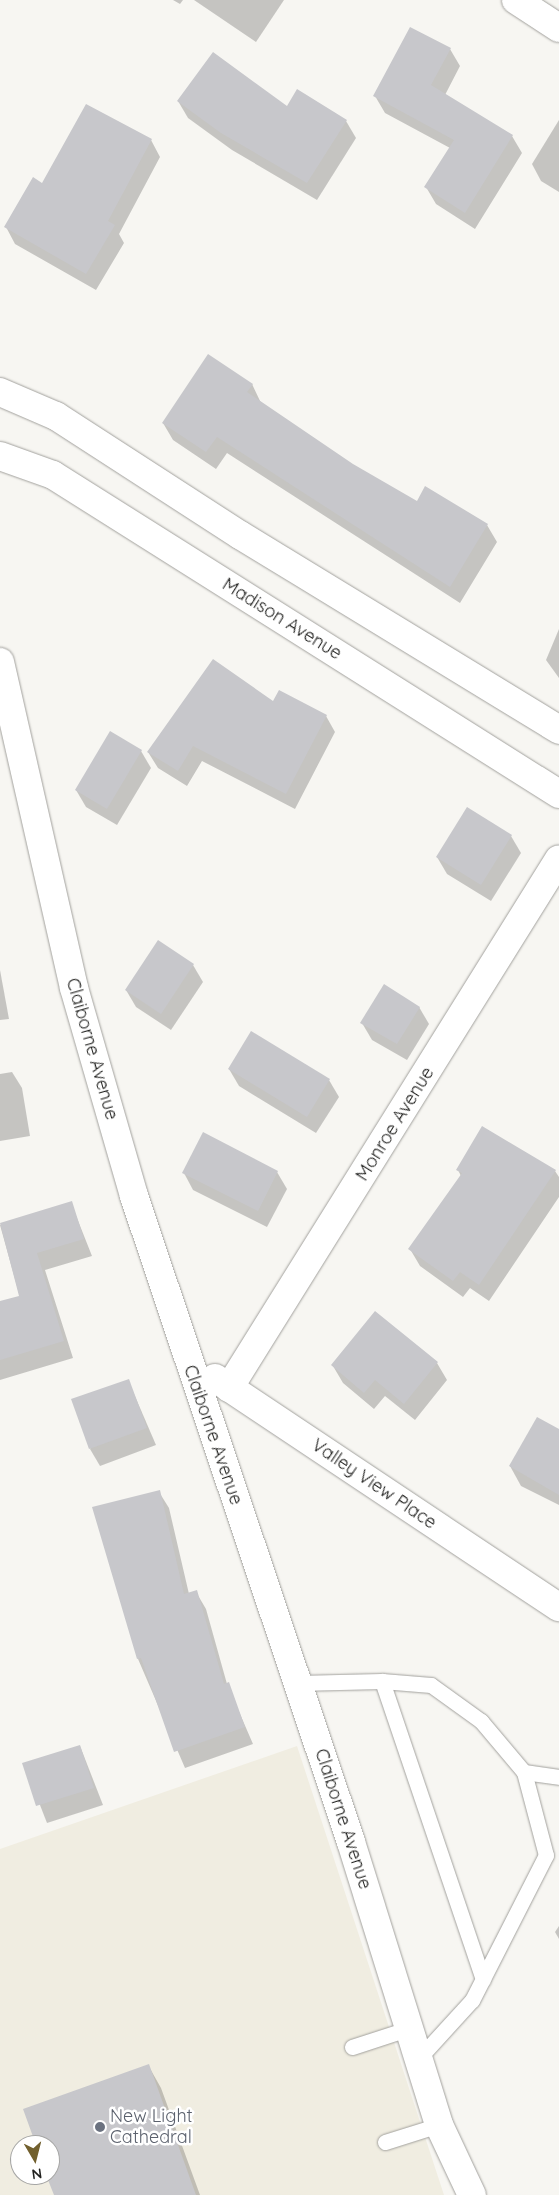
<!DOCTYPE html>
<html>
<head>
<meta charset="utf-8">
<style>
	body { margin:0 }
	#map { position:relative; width:559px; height:2195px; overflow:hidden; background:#f7f6f2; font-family:Quicksand,sans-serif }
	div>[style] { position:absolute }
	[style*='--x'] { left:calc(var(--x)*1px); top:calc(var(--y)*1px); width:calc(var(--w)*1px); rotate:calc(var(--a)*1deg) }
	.built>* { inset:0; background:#f0ede1 }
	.shadow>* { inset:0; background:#0003 }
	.building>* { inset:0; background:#c7c7cb }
	.roads { filter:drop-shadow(0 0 1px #a2a19d) drop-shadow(0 0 1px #a2a19d) }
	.lane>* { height:15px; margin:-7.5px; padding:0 7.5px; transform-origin:7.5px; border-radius:7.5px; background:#fff }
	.street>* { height:28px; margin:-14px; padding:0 14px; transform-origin:14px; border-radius:14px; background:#fff }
	.dots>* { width:14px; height:14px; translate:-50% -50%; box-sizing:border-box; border:2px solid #fff; border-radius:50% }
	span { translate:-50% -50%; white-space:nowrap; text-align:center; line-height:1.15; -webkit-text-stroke:5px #fff; paint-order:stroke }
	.street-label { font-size:18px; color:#21211f }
	.worship-label { font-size:18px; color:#5b616d }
	.left { translate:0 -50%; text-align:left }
	.north { position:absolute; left:10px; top:2135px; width:50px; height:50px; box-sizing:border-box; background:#fff; border:1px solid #a6a6a5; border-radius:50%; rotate:172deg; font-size:14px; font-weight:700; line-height:20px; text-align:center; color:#21211f }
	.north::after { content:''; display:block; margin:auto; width:18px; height:22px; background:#72602e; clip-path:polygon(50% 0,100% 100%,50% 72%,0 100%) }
</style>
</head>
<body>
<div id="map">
	<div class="built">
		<i style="clip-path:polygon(evenodd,297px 1746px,444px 2195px,0 2195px,0 1849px,297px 1746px,20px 2145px,50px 2145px,50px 2175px,20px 2175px,20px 2145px)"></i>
	</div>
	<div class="shadow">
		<i style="clip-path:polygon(173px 0,183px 0,180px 4px)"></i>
		<i style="clip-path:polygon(194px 0,284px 0,256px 42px)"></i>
		<i style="clip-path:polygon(450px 49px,460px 66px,445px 95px,512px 136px,522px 153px,475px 229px,436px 204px,426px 187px,450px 148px,385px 113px,375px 96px)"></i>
		<i style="clip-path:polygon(178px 101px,287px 107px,346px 121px,356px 138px,317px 200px,232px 150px,188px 118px)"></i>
		<i style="clip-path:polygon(559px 120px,559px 192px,541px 181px,532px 164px)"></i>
		<i style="clip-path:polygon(151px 140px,160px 157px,119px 234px,124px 243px,96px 290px,15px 244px,6px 227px,43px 184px)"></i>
		<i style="clip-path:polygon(252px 384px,261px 403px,352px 465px,417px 502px,487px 525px,497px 542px,460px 603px,227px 453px,216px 469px,173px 440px,163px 423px)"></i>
		<i style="clip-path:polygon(559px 629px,559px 678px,546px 660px)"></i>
		<i style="clip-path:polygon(274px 703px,326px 716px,335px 732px,295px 809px,202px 761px,187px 786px,158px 768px,148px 752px)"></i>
		<i style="clip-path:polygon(141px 751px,151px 768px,117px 825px,86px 807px,76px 790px)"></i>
		<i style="clip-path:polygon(511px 836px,521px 853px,491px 901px,447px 874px,437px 857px)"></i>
		<i style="clip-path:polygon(193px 965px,203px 982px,171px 1030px,136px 1007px,126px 990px)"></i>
		<i style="clip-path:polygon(0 970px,9px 1019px,0 1020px)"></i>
		<i style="clip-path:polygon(419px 1007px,429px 1024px,407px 1060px,372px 1040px,362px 1023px)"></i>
		<i style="clip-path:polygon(229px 1069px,329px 1080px,339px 1097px,316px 1133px,239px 1086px)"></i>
		<i style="clip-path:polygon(12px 1072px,22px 1088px,30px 1136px,0 1141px,0 1074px)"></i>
		<i style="clip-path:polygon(458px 1170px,555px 1171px,559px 1177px,559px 1197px,489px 1301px,470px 1288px,463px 1297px,420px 1266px,410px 1249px,461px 1176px)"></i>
		<i style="clip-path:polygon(277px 1172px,287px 1189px,267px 1227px,193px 1190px,184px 1173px)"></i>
		<i style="clip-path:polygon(71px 1203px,92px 1256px,45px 1270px,73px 1358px,0 1380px,0 1303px,20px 1297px,0 1225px)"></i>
		<i style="clip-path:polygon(437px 1363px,447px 1380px,415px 1420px,385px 1396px,374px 1409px,343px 1383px,333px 1366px)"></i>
		<i style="clip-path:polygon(128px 1380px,156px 1445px,100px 1466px,90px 1449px)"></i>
		<i style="clip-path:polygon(559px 1431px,559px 1505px,521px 1486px,510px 1466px)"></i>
		<i style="clip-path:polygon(159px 1492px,169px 1508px,189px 1594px,196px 1592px,206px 1609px,227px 1684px,253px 1744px,185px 1768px,138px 1659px)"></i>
		<i style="clip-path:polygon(80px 1746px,103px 1805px,47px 1823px,24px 1764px)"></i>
		<i style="clip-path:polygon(559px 1926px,559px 1939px,555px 1932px)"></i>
		<i style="clip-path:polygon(148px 2065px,161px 2088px,200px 2195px,55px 2195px,48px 2175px,50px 2145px,37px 2145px)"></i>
	</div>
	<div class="building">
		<i style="clip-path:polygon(410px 27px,451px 48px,431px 85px,513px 135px,465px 213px,424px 187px,454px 140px,373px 96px)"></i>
		<i style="clip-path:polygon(213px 52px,287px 106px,297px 89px,347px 120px,307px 183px,221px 133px,177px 101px)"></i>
		<i style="clip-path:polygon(86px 104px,152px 139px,108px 221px,115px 225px,86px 274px,4px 227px,33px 177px,42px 183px)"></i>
		<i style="clip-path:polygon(208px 354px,253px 384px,247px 392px,353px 464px,417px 501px,425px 486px,488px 524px,450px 587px,217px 437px,206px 452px,162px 423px)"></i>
		<i style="clip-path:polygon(213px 659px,273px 701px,279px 690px,327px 715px,286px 794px,193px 746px,178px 771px,147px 752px)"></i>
		<i style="clip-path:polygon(110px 731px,142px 750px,107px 809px,75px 790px)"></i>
		<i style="clip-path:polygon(467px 807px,512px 835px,481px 885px,436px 857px)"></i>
		<i style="clip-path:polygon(158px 940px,194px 964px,161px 1014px,125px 990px)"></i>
		<i style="clip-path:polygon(384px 984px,420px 1007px,397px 1044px,360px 1023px)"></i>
		<i style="clip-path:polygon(251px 1031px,330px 1079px,307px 1117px,228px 1069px)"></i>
		<i style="clip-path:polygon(482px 1126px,556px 1170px,479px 1285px,460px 1272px,453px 1281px,408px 1249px,462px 1173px,456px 1170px)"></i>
		<i style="clip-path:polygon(203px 1132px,278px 1171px,258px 1211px,182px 1173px)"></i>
		<i style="clip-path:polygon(72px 1201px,84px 1239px,37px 1253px,64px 1341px,0 1360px,0 1301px,19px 1296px,0 1223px)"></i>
		<i style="clip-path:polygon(375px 1311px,438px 1362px,404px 1404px,375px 1380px,364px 1393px,331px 1365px)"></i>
		<i style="clip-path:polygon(129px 1379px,147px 1428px,89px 1449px,71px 1399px)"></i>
		<i style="clip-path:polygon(537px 1417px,559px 1429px,559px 1495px,509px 1466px)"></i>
		<i style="clip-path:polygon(160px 1490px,184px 1594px,197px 1590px,224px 1684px,229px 1682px,245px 1727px,174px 1752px,141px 1658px,137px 1659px,92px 1507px)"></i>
		<i style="clip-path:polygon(80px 1745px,94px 1788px,36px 1806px,22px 1763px)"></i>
		<i style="clip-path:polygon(149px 2064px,196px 2195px,54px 2195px,46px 2175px,50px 2175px,50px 2145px,36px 2145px,23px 2109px)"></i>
	</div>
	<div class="roads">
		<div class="lane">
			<i style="--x:382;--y:1681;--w:315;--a:71.3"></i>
			<i style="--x:297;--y:1683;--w:85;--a:-1.3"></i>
			<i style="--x:382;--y:1681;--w:49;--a:4.7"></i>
			<i style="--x:431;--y:1685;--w:62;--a:35.8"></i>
			<i style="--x:481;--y:1721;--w:67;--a:49.9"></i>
			<i style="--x:524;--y:1772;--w:86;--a:75.2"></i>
			<i style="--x:546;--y:1855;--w:163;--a:117"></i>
			<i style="--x:472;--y:2000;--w:79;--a:132.4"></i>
			<i style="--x:524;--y:1772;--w:35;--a:8"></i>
			<i style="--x:352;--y:2047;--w:61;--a:-18.1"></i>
			<i style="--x:385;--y:2142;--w:57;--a:-17.5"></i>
		</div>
		<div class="street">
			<i style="--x:516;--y:0;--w:51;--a:33.1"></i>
			<i style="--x:0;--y:392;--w:61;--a:23.2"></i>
			<i style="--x:56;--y:416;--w:219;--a:32.9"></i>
			<i style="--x:240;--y:535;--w:374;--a:31.4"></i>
			<i style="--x:0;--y:456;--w:56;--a:19.7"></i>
			<i style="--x:53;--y:475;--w:598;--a:32.23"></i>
			<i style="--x:0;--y:662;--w:334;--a:77.2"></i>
			<i style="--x:74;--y:988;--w:216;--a:73.9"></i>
			<i style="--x:134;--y:1196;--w:681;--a:71.43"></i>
			<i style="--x:351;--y:1842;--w:296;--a:72.7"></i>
			<i style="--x:439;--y:2125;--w:77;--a:64.8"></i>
			<i style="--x:215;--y:1378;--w:413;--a:33.7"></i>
			<i style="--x:229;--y:1388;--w:623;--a:-58.04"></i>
		</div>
	</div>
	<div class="dots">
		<i style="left:100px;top:2127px;background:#6b7280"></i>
	</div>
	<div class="street-label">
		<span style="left:282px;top:619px;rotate:32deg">Madison Avenue</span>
		<span style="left:92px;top:1049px;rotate:74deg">Claiborne Avenue</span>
		<span style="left:395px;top:1124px;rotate:-58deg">Monroe Avenue</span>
		<span style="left:213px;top:1435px;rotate:71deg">Claiborne Avenue</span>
		<span style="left:374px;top:1484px;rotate:34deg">Valley View Place</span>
		<span style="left:343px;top:1819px;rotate:72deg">Claiborne Avenue</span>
	</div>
	<div class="worship-label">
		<span class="left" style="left:110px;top:2127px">New Light<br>Cathedral</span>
	</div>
	<div class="north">N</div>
</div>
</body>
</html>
